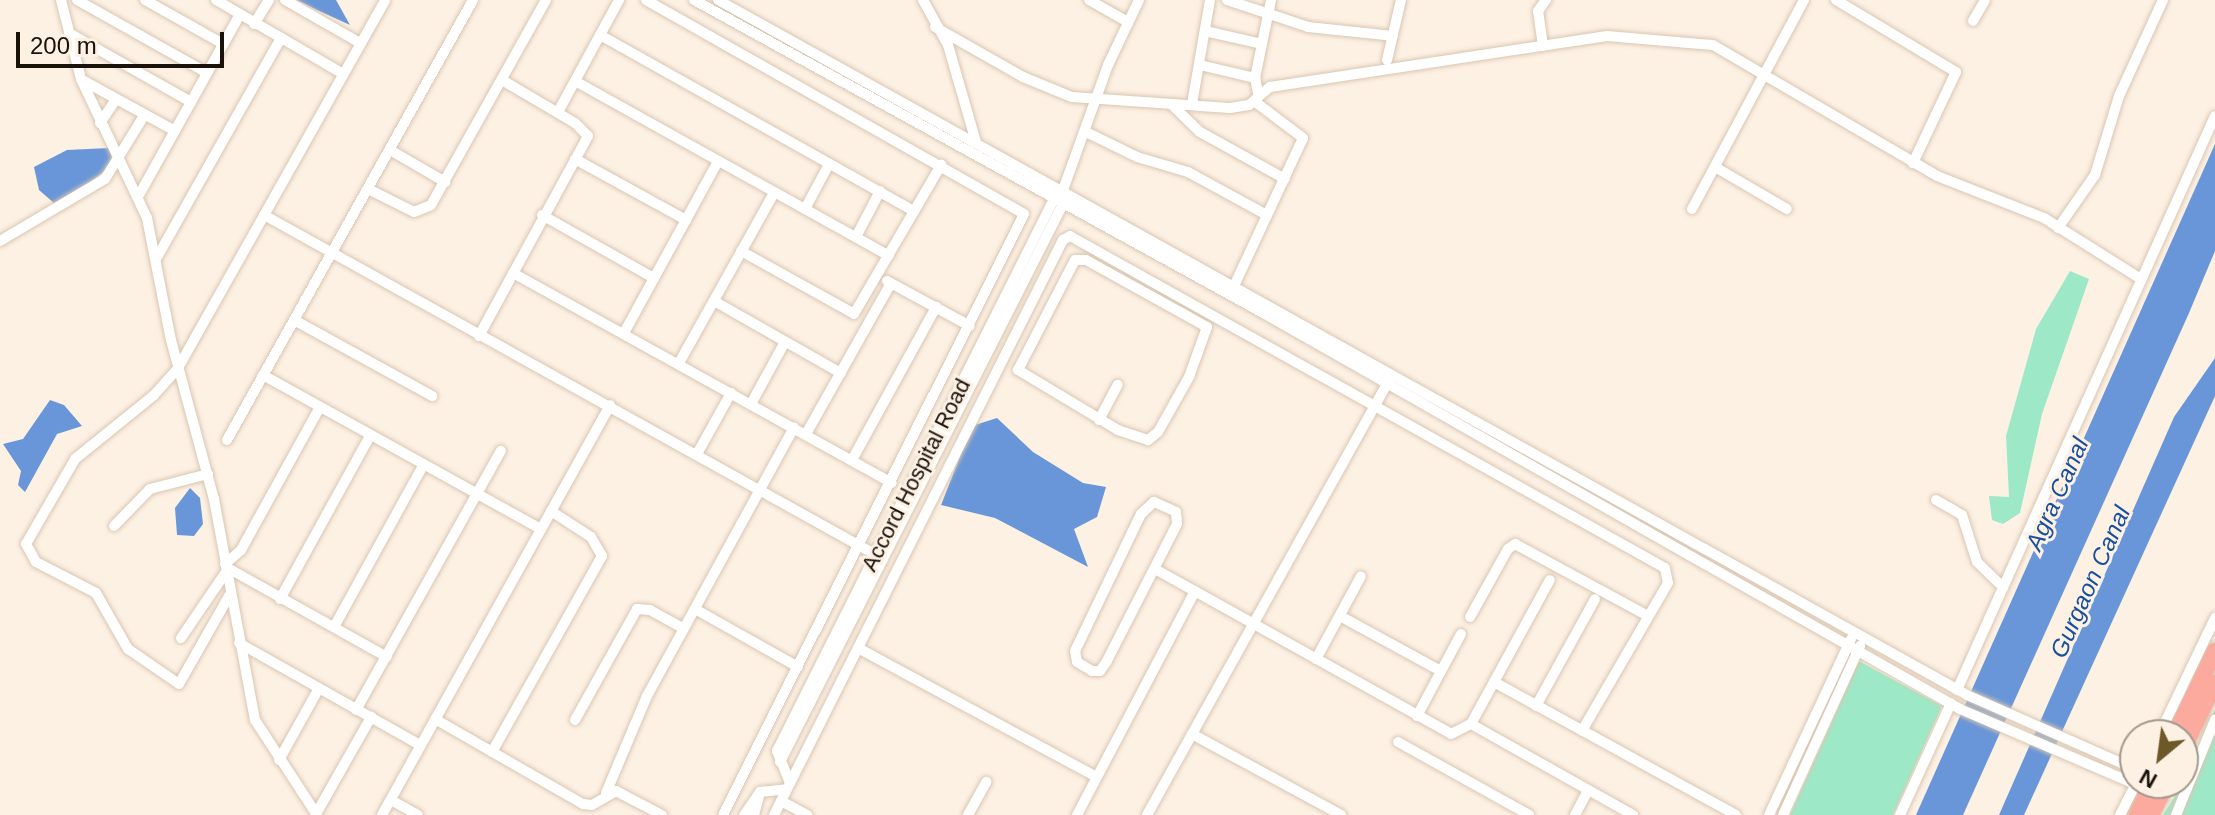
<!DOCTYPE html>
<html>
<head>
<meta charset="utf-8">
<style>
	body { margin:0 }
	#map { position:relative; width:2215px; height:815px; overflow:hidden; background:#fdf1e4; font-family:Arial,sans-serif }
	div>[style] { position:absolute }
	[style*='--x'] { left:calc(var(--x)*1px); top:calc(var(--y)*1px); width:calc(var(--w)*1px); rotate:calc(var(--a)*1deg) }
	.green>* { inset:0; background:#9de9c7 }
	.water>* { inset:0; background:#6996d8 }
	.roads { filter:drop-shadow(0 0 2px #d9c6b1) drop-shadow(0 0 2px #d9c6b1) }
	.minor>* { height:10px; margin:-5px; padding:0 5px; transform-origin:5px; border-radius:5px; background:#fff }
	.highway>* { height:16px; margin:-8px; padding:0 8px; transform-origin:8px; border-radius:8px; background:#fca99e }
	span { translate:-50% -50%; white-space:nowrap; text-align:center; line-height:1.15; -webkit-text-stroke:6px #fdf1e4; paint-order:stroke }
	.street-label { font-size:22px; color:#19120b }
	.water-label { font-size:24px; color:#164f9d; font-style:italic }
	.north { position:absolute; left:2119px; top:719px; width:80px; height:80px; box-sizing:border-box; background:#fdf1e4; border:2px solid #a2988d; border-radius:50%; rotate:209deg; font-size:22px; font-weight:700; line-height:32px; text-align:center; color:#19120b }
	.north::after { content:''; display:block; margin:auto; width:28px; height:36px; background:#6d5827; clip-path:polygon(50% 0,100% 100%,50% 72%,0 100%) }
	.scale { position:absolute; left:16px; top:32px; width:208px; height:36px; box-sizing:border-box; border:4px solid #19120b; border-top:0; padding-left:10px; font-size:24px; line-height:28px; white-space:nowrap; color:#19120b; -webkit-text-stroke:6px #fdf1e4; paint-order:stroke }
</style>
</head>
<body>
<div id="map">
	<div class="green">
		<i style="clip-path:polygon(2070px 271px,2089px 279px,2042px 414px,2020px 513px,2003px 524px,1992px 520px,1989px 496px,2009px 497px,2006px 436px,2036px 329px)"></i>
		<i style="clip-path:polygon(1859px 661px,1942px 706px,1893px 815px,1790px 815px)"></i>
		<i style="clip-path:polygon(2215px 709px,2215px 815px,2163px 815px,2183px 783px)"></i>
	</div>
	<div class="water">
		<i style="clip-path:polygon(297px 0,336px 0,350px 25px,317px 10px)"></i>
		<i style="clip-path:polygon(2215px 144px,2215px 251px,2189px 313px,1963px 815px,1916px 815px)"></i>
		<i style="clip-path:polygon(109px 148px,114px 163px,88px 184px,54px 203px,39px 190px,34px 167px,67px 150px)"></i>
		<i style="clip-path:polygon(2215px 358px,2215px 396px,2024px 815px,1999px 815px,2174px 417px)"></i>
		<i style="clip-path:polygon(50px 400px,64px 405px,82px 426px,57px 434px,25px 492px,18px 485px,21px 471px,3px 444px,23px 439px)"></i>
		<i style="clip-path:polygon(997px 418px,1033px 452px,1083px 483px,1106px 487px,1097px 517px,1074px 529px,1088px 567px,995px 518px,941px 505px,972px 426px)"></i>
		<i style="clip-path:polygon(190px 488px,200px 498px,203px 524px,194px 536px,177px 535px,175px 508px)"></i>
	</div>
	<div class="roads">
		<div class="minor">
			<i style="--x:61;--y:0;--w:81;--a:75.8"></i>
			<i style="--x:81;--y:79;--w:154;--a:64.6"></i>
			<i style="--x:147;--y:218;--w:124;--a:78.9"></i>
			<i style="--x:171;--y:340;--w:165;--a:74.9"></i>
			<i style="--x:214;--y:499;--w:225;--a:79.5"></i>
			<i style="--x:255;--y:720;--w:113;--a:56.9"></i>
			<i style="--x:77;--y:0;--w:149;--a:29.3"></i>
			<i style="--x:145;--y:0;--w:90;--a:29.4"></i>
			<i style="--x:216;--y:0;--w:147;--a:30.2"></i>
			<i style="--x:285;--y:0;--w:86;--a:29.8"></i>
			<i style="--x:646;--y:0;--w:434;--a:29.5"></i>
			<i style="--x:1024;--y:214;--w:672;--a:116.6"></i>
			<i style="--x:694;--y:0;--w:649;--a:28.81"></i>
			<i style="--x:1263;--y:313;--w:802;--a:29.6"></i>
			<i style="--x:1960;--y:709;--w:190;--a:23.2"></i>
			<i style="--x:718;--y:0;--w:1429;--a:29.09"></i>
			<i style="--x:1967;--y:695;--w:184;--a:23.8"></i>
			<i style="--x:923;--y:0;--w:51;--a:60.9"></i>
			<i style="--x:948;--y:45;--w:101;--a:73.9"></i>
			<i style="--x:1089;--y:0;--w:45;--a:29.4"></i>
			<i style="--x:1227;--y:0;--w:85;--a:18.4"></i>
			<i style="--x:1308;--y:27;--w:85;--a:6"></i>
			<i style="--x:1836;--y:0;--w:140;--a:31"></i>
			<i style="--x:1956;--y:72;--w:101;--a:115.3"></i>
			<i style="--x:1973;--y:21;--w:24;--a:-60"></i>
			<i style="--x:254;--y:24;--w:28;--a:-58"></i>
			<i style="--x:935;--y:27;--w:101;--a:29.6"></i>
			<i style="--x:1023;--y:77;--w:53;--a:22.2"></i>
			<i style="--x:1072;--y:97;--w:158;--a:4"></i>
			<i style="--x:1230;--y:108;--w:19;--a:-9"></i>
			<i style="--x:1249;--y:105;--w:28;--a:-41"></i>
			<i style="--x:1270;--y:87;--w:341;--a:-8.6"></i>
			<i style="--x:1607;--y:36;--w:106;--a:4.9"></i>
			<i style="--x:1713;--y:45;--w:259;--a:30.3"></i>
			<i style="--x:1937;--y:176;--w:115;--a:21.4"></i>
			<i style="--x:2044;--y:218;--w:115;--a:32.2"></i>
			<i style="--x:1205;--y:31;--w:58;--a:12.8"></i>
			<i style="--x:69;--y:33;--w:140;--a:29.5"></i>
			<i style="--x:600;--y:35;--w:360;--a:29.3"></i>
			<i style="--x:1543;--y:46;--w:35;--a:-98"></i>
			<i style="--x:1538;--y:11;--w:14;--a:-54"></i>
			<i style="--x:1387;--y:60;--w:62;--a:-76.9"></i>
			<i style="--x:1200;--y:65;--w:57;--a:13.3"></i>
			<i style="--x:82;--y:80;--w:106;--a:28.7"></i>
			<i style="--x:575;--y:81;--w:359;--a:29.1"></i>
			<i style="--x:1258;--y:93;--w:15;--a:-101"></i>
			<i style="--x:1255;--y:78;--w:80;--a:-78.4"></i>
			<i style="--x:1171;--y:104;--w:40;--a:44"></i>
			<i style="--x:1200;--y:132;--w:97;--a:28.9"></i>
			<i style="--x:1192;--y:104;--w:106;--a:-80.2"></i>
			<i style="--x:558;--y:112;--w:128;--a:-61.4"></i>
			<i style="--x:100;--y:123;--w:29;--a:-56"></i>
			<i style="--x:1086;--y:132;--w:57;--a:26.1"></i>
			<i style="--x:1137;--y:157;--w:53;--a:16.4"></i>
			<i style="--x:1188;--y:172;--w:90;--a:28.6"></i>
			<i style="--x:390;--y:150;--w:64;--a:30.2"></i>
			<i style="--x:575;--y:159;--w:127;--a:28.8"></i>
			<i style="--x:1715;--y:167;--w:83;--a:30.3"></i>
			<i style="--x:368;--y:189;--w:51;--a:26.6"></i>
			<i style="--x:414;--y:212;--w:18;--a:-22"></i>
			<i style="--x:431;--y:205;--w:235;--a:-60.7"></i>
			<i style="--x:1063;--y:190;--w:133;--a:-70.2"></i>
			<i style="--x:1108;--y:65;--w:72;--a:-64.5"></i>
			<i style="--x:139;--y:195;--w:207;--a:-60.8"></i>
			<i style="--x:805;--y:209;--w:51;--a:-61.9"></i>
			<i style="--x:1692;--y:209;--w:237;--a:-61.8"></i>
			<i style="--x:264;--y:215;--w:700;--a:29.05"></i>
			<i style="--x:542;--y:215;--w:129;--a:29.4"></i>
			<i style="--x:2058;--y:228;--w:65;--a:-55.1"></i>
			<i style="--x:2095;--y:175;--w:83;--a:-73.1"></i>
			<i style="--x:2119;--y:96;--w:106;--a:-65.4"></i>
			<i style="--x:856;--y:237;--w:52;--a:-62.4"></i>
			<i style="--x:0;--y:241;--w:122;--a:-30.6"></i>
			<i style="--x:105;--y:179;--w:76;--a:-58.4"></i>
			<i style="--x:741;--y:251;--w:129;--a:29.1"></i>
			<i style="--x:854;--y:314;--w:173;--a:-59.7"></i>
			<i style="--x:156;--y:259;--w:254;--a:-60.5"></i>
			<i style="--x:1075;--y:260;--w:11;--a:0"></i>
			<i style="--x:1086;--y:260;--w:138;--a:29"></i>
			<i style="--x:1207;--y:327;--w:53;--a:109.8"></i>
			<i style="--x:1189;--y:377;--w:63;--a:119.4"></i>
			<i style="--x:1158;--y:432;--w:13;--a:141"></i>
			<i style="--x:1148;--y:440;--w:32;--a:-162"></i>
			<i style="--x:1118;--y:430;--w:117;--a:-149"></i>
			<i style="--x:1018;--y:370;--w:124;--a:-62.6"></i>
			<i style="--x:513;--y:273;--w:433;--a:29"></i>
			<i style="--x:887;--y:281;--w:94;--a:28.5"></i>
			<i style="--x:1234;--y:286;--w:163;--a:-65"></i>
			<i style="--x:1303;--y:138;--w:61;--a:-142.9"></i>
			<i style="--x:714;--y:301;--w:146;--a:29.6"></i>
			<i style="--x:294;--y:320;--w:158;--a:28.8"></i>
			<i style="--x:624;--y:333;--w:196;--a:-61.3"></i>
			<i style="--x:479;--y:336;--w:228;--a:-61.4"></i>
			<i style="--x:588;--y:136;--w:18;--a:-135"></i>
			<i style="--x:575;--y:123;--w:85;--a:-149.5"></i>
			<i style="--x:679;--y:363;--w:195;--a:-60.8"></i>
			<i style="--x:263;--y:375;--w:318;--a:29"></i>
			<i style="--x:751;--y:404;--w:71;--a:-61.3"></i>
			<i style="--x:1099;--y:420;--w:40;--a:-62"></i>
			<i style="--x:806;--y:434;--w:173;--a:-60.6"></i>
			<i style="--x:227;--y:440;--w:504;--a:-60.79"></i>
			<i style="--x:697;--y:454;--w:70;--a:-60.9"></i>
			<i style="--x:852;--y:460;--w:175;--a:-61.2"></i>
			<i style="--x:1936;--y:500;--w:30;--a:30"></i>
			<i style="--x:1962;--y:515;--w:49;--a:72.3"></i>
			<i style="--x:1977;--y:562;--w:36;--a:44"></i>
			<i style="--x:1154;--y:502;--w:24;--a:24"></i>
			<i style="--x:1176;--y:512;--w:12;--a:85"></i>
			<i style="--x:1177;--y:524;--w:154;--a:117.1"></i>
			<i style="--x:1107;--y:661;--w:12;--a:125"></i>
			<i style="--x:1100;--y:671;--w:8;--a:180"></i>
			<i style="--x:1092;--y:671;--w:17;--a:-149"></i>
			<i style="--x:1077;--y:662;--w:11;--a:-100"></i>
			<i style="--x:1075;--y:651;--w:152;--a:-64.3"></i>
			<i style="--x:1141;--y:514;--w:18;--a:-43"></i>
			<i style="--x:114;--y:526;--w:52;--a:-45.8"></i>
			<i style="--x:150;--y:489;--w:60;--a:-14.5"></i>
			<i style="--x:225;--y:564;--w:21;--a:-41"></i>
			<i style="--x:241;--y:550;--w:163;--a:-61.1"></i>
			<i style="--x:226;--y:567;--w:184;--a:29.2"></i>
			<i style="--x:1155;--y:569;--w:339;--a:29.1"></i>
			<i style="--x:1451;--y:734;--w:22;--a:-27"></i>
			<i style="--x:1471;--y:724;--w:164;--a:-61.3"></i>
			<i style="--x:229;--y:596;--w:101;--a:119.6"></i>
			<i style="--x:179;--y:684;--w:62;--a:-145.5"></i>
			<i style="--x:128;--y:649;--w:64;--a:-119.7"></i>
			<i style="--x:96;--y:593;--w:68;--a:-152.7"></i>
			<i style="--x:36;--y:562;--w:21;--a:-119"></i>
			<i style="--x:26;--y:544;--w:98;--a:-60"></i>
			<i style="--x:75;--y:459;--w:102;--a:-39"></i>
			<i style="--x:154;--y:395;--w:36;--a:-48"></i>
			<i style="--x:178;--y:368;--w:422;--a:-60.6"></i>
			<i style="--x:280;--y:599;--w:186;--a:-61.1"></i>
			<i style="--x:695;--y:609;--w:118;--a:29.4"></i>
			<i style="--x:1340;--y:616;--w:115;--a:28.6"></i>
			<i style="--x:1470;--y:617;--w:78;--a:-60.8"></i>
			<i style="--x:1508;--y:549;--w:9;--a:-36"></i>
			<i style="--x:1515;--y:544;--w:151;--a:28.4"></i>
			<i style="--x:334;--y:627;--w:186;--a:-61.1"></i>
			<i style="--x:181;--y:638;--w:80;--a:-55.7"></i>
			<i style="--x:239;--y:643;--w:208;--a:29.4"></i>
			<i style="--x:858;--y:648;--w:269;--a:28.4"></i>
			<i style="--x:1316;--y:659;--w:94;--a:-61.5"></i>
			<i style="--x:1494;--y:682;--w:276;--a:28.8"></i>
			<i style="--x:1957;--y:690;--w:629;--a:-65.8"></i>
			<i style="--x:1536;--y:706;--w:122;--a:-61.1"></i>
			<i style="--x:356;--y:710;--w:297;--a:-60.8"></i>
			<i style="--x:1417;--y:716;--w:93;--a:-61.8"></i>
			<i style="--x:435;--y:719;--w:171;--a:29.9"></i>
			<i style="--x:583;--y:804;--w:9;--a:6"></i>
			<i style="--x:592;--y:805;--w:28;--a:-30"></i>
			<i style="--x:616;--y:791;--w:52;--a:27.6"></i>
			<i style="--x:575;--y:720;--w:127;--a:-60.8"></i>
			<i style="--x:637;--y:609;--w:13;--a:4"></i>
			<i style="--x:650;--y:610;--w:38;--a:29"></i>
			<i style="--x:1471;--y:724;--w:186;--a:29.3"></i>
			<i style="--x:1192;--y:734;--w:170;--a:28.5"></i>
			<i style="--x:2159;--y:735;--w:130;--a:-64.4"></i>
			<i style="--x:1398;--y:742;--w:150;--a:29.1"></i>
			<i style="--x:492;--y:752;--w:225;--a:-60.7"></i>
			<i style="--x:602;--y:556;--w:22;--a:-120"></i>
			<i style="--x:591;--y:537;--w:48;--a:-147"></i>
			<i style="--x:279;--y:760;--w:82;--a:-60.9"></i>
			<i style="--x:780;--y:762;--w:628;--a:-63.11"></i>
			<i style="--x:790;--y:783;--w:35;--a:-112"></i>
			<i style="--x:777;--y:751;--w:620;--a:-63.35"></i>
			<i style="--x:606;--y:793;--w:105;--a:-67.1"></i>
			<i style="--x:647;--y:696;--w:306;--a:-61.3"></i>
			<i style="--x:391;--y:800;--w:31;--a:29"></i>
			<i style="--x:781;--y:801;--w:30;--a:28"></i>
			<i style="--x:316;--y:814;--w:112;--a:-60.4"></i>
			<i style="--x:382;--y:815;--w:469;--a:-60.9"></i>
			<i style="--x:744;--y:815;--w:28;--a:-55"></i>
			<i style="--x:760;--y:792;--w:27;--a:-6"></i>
			<i style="--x:754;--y:815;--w:24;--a:-75"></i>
			<i style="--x:774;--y:815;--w:644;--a:-63.32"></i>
			<i style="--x:1063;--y:240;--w:8;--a:-30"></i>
			<i style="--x:1070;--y:236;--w:681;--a:29.16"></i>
			<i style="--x:1665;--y:568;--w:15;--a:79"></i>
			<i style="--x:1668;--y:583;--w:171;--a:120.2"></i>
			<i style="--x:968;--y:815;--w:38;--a:-61"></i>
			<i style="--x:1077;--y:815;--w:253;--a:-62.2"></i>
			<i style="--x:1147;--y:815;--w:498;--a:-60.9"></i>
			<i style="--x:1575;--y:815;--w:27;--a:-62"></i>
			<i style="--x:1769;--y:815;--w:194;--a:-65"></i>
			<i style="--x:1783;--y:815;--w:186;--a:-65.5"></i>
			<i style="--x:1900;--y:815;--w:123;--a:-65.5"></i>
			<i style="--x:2120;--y:815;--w:36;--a:-63"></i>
			<i style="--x:2176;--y:815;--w:103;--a:-67.7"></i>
		</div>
		<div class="highway">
			<i style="--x:2175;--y:735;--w:93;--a:-64.5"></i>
			<i style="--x:2183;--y:749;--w:73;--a:-64.1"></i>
			<i style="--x:2137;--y:815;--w:35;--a:-65"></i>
			<i style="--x:2151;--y:815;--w:36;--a:-63"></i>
		</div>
	</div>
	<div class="street-label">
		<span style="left:916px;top:475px;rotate:-63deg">Accord Hospital Road</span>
	</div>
	<div class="water-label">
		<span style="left:2057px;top:494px;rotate:-66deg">Agra Canal</span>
		<span style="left:2090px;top:582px;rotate:-66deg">Gurgaon Canal</span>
	</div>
	<div class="north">N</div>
	<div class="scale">200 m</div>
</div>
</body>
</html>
